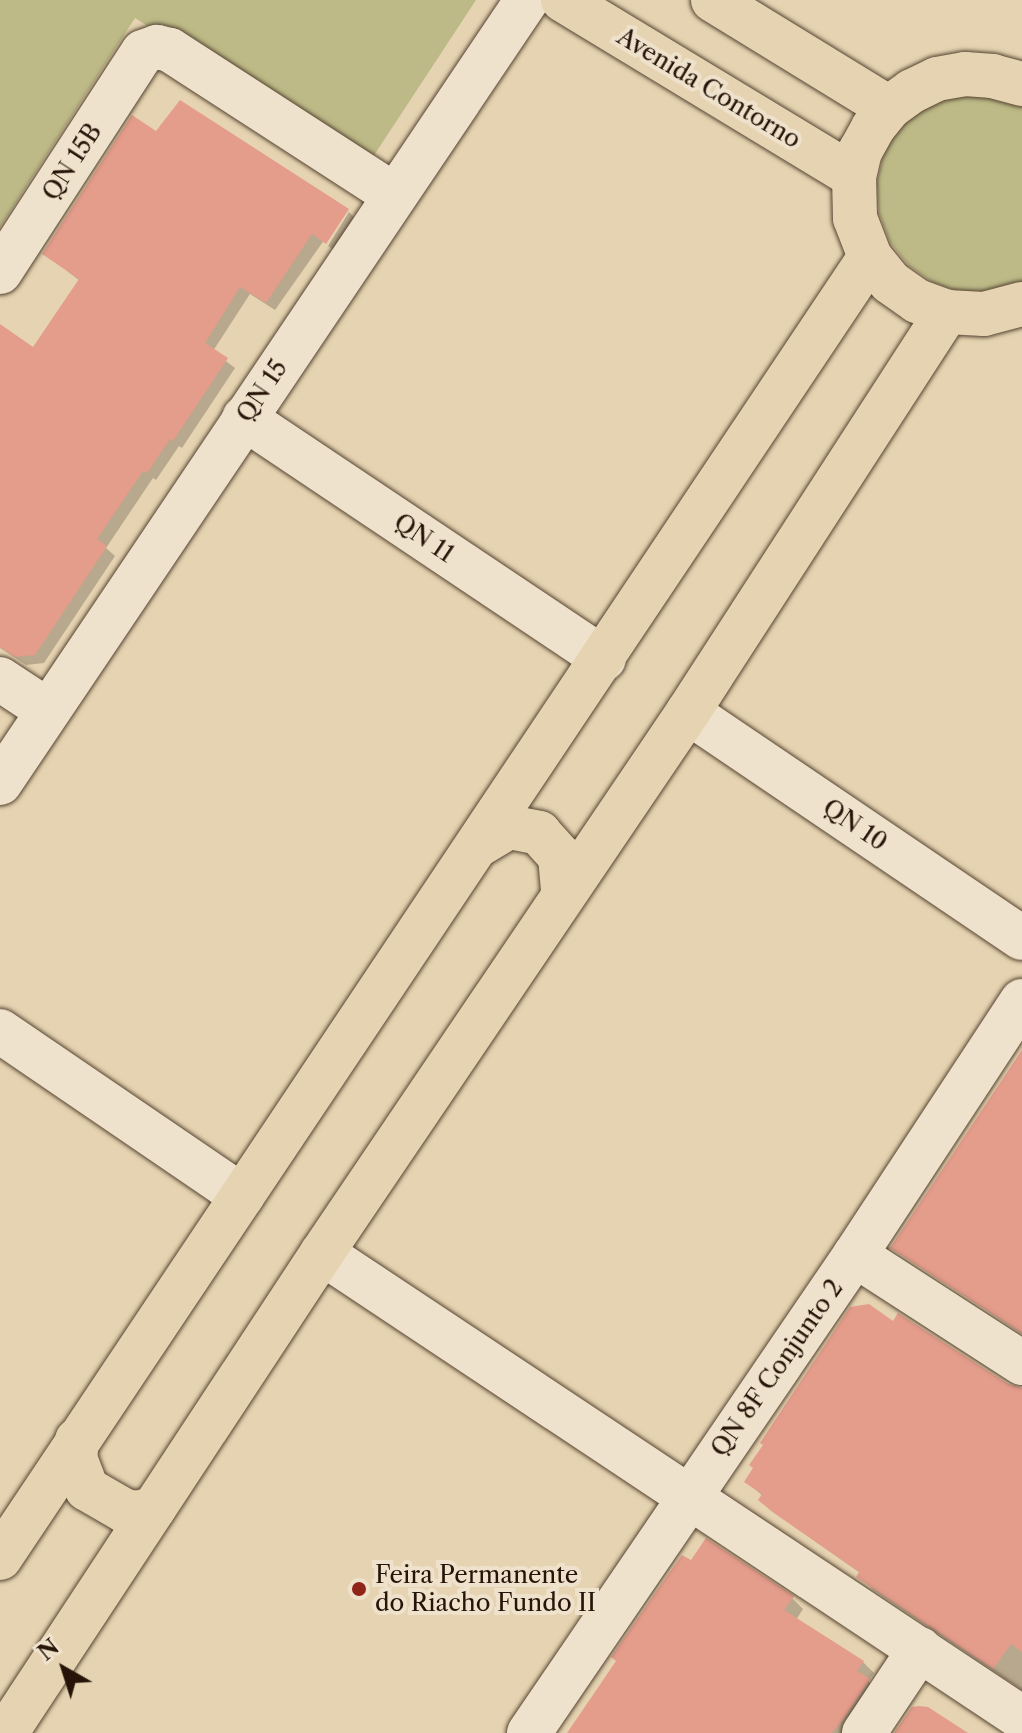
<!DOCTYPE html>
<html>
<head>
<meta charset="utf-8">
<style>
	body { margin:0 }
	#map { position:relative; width:1022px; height:1733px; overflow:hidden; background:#e6d3b1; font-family:"Libre Caslon Text",serif }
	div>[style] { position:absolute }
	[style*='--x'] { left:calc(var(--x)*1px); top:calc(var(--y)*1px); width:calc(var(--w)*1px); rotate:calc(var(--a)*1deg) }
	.green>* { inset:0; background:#bdba87 }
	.shadow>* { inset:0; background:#0003 }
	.building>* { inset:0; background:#e49c8b }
	.roads { filter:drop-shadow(0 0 2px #554432) drop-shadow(0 0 2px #554432) }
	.minor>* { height:44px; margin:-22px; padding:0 22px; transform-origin:22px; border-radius:22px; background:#efe2cc }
	.major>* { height:44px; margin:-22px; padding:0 22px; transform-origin:22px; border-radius:22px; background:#e6d3b1 }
	.dots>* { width:22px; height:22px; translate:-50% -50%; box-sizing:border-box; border:4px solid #efe2cc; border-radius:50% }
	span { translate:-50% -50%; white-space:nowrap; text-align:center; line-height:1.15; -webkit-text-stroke:8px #efe2cc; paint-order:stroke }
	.street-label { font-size:24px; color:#251407 }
	.poi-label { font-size:24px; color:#251407 }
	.left { translate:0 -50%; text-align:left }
	.north { position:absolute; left:24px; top:1629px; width:80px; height:80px; -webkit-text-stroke:6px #efe2cc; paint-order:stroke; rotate:321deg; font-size:22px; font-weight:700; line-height:32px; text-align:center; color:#251407 }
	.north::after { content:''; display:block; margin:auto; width:28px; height:36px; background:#251407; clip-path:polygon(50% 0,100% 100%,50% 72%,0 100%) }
</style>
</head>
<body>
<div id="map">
	<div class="green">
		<i style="clip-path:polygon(0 0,476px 0,367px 166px,135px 18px,0 227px)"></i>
		<i style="clip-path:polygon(951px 92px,1022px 97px,1022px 285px,994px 293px,963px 293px,934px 283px,909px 266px,890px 242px,879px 213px,877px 183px,884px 152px,900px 126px,923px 105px)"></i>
	</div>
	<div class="shadow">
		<i style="clip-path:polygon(157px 134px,346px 209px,275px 310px,250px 294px,213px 351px,235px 368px,182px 448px,179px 446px,156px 480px,153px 478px,106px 548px,115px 556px,44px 663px,26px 665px,0 648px,0 327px,34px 349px,80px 281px,44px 253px)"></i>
		<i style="clip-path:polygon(349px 212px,356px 219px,336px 251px,328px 246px)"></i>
		<i style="clip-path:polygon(1022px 1053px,1022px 1334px,892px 1247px)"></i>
		<i style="clip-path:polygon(894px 1323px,1022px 1391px,1022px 1690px,872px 1589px,863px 1575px,769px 1509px,763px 1496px,746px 1482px)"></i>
		<i style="clip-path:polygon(792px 1598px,803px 1609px,796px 1620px,863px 1662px,874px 1673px,868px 1681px,879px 1692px,854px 1733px,569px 1733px)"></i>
	</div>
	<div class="building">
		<i style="clip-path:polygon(180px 100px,349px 209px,326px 244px,312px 234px,266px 303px,240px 287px,205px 343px,228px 358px,173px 441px,170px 439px,147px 473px,143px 471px,97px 539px,107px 546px,35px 655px,15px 657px,0 647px,0 324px,33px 347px,79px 279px,42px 254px,132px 115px,156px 131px)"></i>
		<i style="clip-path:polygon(1022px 1050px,1022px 1333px,890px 1248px)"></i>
		<i style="clip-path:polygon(869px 1304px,893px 1321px,898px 1313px,1008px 1384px,1022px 1388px,1022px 1652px,1011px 1644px,993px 1669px,856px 1577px,859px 1572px,774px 1513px,758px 1500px,762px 1494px,744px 1482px,753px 1468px,749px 1465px,763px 1445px,760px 1443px,850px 1307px)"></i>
		<i style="clip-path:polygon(706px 1538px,794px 1596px,784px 1610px,864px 1661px,857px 1671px,870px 1679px,844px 1718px,832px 1733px,567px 1733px,616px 1661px,611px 1657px,667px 1576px,682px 1555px,691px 1560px)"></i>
		<i style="clip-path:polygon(919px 1706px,928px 1707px,968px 1733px,894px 1733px,912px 1707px)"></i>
	</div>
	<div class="roads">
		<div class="minor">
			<i style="--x:0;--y:272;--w:262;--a:-57"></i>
			<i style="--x:143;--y:52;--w:15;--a:-20"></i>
			<i style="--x:157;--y:47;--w:13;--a:13"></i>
			<i style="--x:170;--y:50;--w:267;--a:32.9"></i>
			<i style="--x:244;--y:418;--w:433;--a:33.8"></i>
			<i style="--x:0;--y:679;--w:56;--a:33.4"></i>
			<i style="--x:688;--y:712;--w:403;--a:34.1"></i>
			<i style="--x:0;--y:783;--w:944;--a:-56.06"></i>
			<i style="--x:0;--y:1031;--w:293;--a:34.3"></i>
			<i style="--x:322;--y:1253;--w:840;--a:33.6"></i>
			<i style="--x:855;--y:1255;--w:199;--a:32.9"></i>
			<i style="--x:529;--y:1733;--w:579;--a:-55.71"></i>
			<i style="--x:855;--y:1255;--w:304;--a:-56.7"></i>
			<i style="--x:864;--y:1733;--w:101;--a:-56.3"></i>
		</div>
		<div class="major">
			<i style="--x:563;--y:0;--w:340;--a:31.2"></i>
			<i style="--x:713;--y:0;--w:206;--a:31.5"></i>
			<i style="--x:1022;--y:84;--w:30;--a:-165"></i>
			<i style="--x:993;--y:76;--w:28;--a:-176"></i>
			<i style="--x:965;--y:74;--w:28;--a:170"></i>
			<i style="--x:937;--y:79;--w:28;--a:154"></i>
			<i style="--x:912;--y:91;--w:29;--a:144"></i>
			<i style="--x:889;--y:108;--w:26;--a:129"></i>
			<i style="--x:873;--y:128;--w:26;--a:119"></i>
			<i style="--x:860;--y:151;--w:26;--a:103"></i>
			<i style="--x:854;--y:176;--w:42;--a:88.6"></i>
			<i style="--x:855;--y:218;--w:42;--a:69"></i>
			<i style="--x:870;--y:257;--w:32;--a:51"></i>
			<i style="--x:890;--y:282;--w:33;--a:35"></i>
			<i style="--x:917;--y:301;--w:32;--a:20"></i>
			<i style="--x:947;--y:312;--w:37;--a:3"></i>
			<i style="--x:984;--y:314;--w:39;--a:-15"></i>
			<i style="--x:477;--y:846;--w:37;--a:-31"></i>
			<i style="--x:509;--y:827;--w:31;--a:11"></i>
			<i style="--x:539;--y:833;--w:31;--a:48"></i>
			<i style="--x:560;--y:856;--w:36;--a:85"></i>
			<i style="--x:77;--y:1440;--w:18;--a:96"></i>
			<i style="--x:75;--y:1458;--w:33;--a:69"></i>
			<i style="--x:87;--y:1489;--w:44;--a:30.1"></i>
			<i style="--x:125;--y:1511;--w:13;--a:9"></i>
			<i style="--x:138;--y:1513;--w:17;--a:-17"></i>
			<i style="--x:0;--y:1558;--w:1565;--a:-56.23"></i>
			<i style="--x:6;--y:1733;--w:575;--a:-56.64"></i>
			<i style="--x:322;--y:1253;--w:653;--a:-55.92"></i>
			<i style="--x:688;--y:712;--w:477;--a:-57.1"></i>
		</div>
	</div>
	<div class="dots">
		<i style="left:359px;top:1589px;background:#8f2418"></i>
	</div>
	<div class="street-label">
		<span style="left:709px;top:88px;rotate:31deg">Avenida Contorno</span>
		<span style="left:72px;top:162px;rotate:-57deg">QN 15B</span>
		<span style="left:262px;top:391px;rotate:-56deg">QN 15</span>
		<span style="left:424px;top:538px;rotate:34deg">QN 11</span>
		<span style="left:855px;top:825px;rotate:34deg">QN 10</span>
		<span style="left:777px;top:1368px;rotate:-55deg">QN 8F Conjunto 2</span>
	</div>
	<div class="poi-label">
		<span class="left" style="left:375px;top:1589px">Feira Permanente<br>do Riacho Fundo II</span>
	</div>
	<div class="north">N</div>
</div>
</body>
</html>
